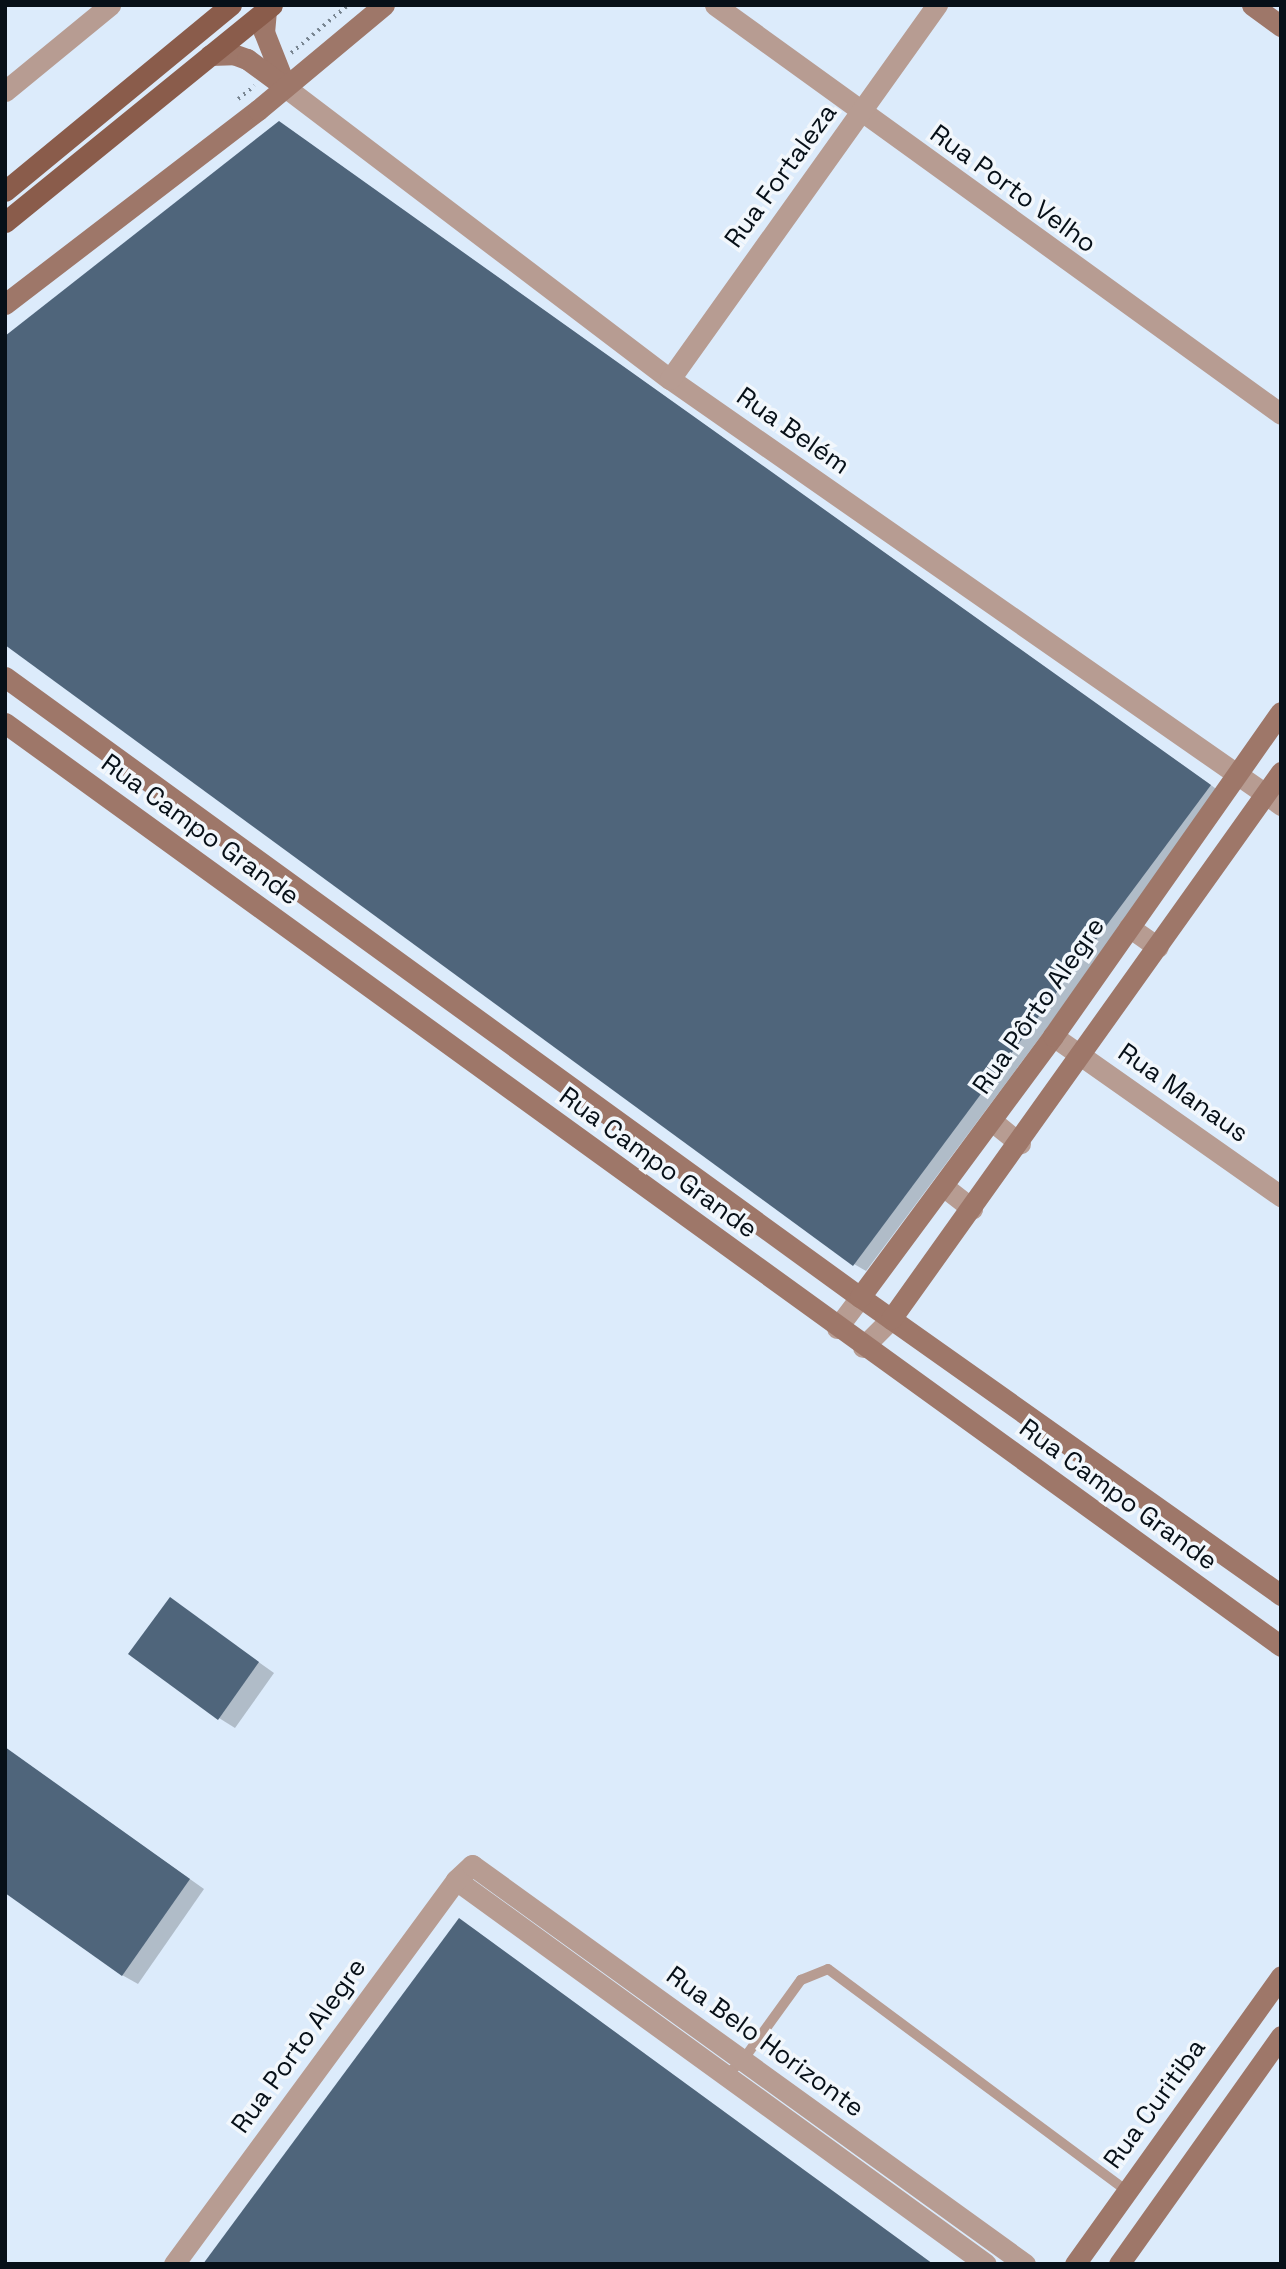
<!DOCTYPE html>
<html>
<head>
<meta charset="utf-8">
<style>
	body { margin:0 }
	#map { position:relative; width:1286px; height:2269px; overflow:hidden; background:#dcebfb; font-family:"Space Grotesk",sans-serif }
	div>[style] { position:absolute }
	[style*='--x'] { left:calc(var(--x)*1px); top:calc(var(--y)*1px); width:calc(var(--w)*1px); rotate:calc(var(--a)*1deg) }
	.shadow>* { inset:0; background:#0003 }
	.building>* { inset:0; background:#4f657b }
	.path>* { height:3.5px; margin-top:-1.75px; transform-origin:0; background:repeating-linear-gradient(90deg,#788591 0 2px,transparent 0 7px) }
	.lane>* { height:10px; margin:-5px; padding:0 5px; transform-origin:5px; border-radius:5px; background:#b79c92 }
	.street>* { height:21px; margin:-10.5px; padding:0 10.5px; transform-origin:10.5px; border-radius:10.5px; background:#b79c92 }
	.secondary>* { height:21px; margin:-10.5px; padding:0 10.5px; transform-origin:10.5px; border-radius:10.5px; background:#9e7769 }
	.primary>* { height:21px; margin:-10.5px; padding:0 10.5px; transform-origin:10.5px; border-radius:10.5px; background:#8a5c4b }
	span { translate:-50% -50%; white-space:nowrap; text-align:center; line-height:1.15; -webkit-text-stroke:7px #f2f7fc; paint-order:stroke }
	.street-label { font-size:26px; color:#071018 }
	.frame { position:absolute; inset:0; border:7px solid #071018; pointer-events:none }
</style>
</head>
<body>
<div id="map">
	<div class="shadow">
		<i style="clip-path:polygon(291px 130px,1222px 793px,866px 1271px,854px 1264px)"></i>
		<i style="clip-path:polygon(170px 1599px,274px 1673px,235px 1728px,219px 1718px)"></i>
		<i style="clip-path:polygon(5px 1748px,204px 1889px,138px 1984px,122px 1975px)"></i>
		<i style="clip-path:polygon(459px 1920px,471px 1927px,933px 2264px,206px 2264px)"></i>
	</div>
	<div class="building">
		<i style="clip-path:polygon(279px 121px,1211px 785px,853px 1266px,5px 645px,5px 336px)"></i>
		<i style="clip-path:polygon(170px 1597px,259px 1662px,218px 1720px,128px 1654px)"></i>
		<i style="clip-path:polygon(5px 1747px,190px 1879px,122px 1976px,5px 1893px)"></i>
		<i style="clip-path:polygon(459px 1918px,933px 2264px,203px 2264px)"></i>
	</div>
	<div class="path">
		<i style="--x:291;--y:53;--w:75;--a:-40.1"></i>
		<i style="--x:238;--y:99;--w:21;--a:-39"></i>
	</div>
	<div class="lane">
		<i style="--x:726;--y:2075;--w:23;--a:-41"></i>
		<i style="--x:743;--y:2060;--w:99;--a:-54.1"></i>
		<i style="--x:801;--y:1980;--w:29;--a:-22"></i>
		<i style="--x:828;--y:1969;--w:372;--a:36.6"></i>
	</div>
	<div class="street">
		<i style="--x:715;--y:5;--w:698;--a:35.85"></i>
		<i style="--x:285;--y:87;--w:483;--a:37.2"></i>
		<i style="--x:670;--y:379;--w:745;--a:34.88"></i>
		<i style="--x:5;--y:91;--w:136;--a:-39.3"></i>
		<i style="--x:670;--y:379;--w:460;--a:-54.5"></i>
		<i style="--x:1129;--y:927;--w:35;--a:35"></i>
		<i style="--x:1053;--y:1036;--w:279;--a:35.1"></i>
		<i style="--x:992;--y:1121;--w:36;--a:39"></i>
		<i style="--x:943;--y:1186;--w:37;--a:38"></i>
		<i style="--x:837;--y:1328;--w:39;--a:-53"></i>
		<i style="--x:863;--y:1347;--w:40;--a:-45"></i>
		<i style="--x:456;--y:1880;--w:654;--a:35.92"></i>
		<i style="--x:174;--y:2264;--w:476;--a:-53.7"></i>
		<i style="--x:456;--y:1880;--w:22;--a:-43"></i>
		<i style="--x:472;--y:1865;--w:682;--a:35.81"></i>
	</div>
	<div class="secondary">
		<i style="--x:1252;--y:5;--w:36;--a:36"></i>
		<i style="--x:266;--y:10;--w:22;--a:95"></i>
		<i style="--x:264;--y:32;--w:57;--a:68.4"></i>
		<i style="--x:210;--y:55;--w:23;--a:-2"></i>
		<i style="--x:233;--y:54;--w:15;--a:20"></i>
		<i style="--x:247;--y:59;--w:47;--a:36.4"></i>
		<i style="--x:5;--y:304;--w:319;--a:-37.5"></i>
		<i style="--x:258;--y:110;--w:164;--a:-39.8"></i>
		<i style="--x:5;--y:677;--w:1056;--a:35.95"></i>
		<i style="--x:860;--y:1297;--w:516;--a:35.29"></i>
		<i style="--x:5;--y:723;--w:1575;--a:35.88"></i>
		<i style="--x:860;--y:1297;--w:325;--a:-53.5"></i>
		<i style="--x:1053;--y:1036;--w:396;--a:-54.9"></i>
		<i style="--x:891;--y:1319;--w:672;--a:-54.51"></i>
		<i style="--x:1075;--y:2264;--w:354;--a:-54.4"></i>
		<i style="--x:1119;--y:2264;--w:280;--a:-54.6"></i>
	</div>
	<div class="primary">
		<i style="--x:5;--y:191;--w:293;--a:-39.5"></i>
		<i style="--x:5;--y:222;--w:344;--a:-39.1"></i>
	</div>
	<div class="street-label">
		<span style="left:781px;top:176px;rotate:-54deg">Rua Fortaleza</span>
		<span style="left:1013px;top:189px;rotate:36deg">Rua Porto Velho</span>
		<span style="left:793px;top:431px;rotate:35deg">Rua Belém</span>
		<span style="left:200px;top:830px;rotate:36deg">Rua Campo Grande</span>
		<span style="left:1039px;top:1006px;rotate:-55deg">Rua Pôrto Alegre</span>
		<span style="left:1183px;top:1093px;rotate:35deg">Rua Manaus</span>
		<span style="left:658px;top:1163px;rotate:36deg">Rua Campo Grande</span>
		<span style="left:1118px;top:1495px;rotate:36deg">Rua Campo Grande</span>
		<span style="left:765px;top:2042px;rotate:36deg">Rua Belo Horizonte</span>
		<span style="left:299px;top:2046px;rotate:-54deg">Rua Porto Alegre</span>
		<span style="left:1155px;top:2104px;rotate:-54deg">Rua Curitiba</span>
	</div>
	<div class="frame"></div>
</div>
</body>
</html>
